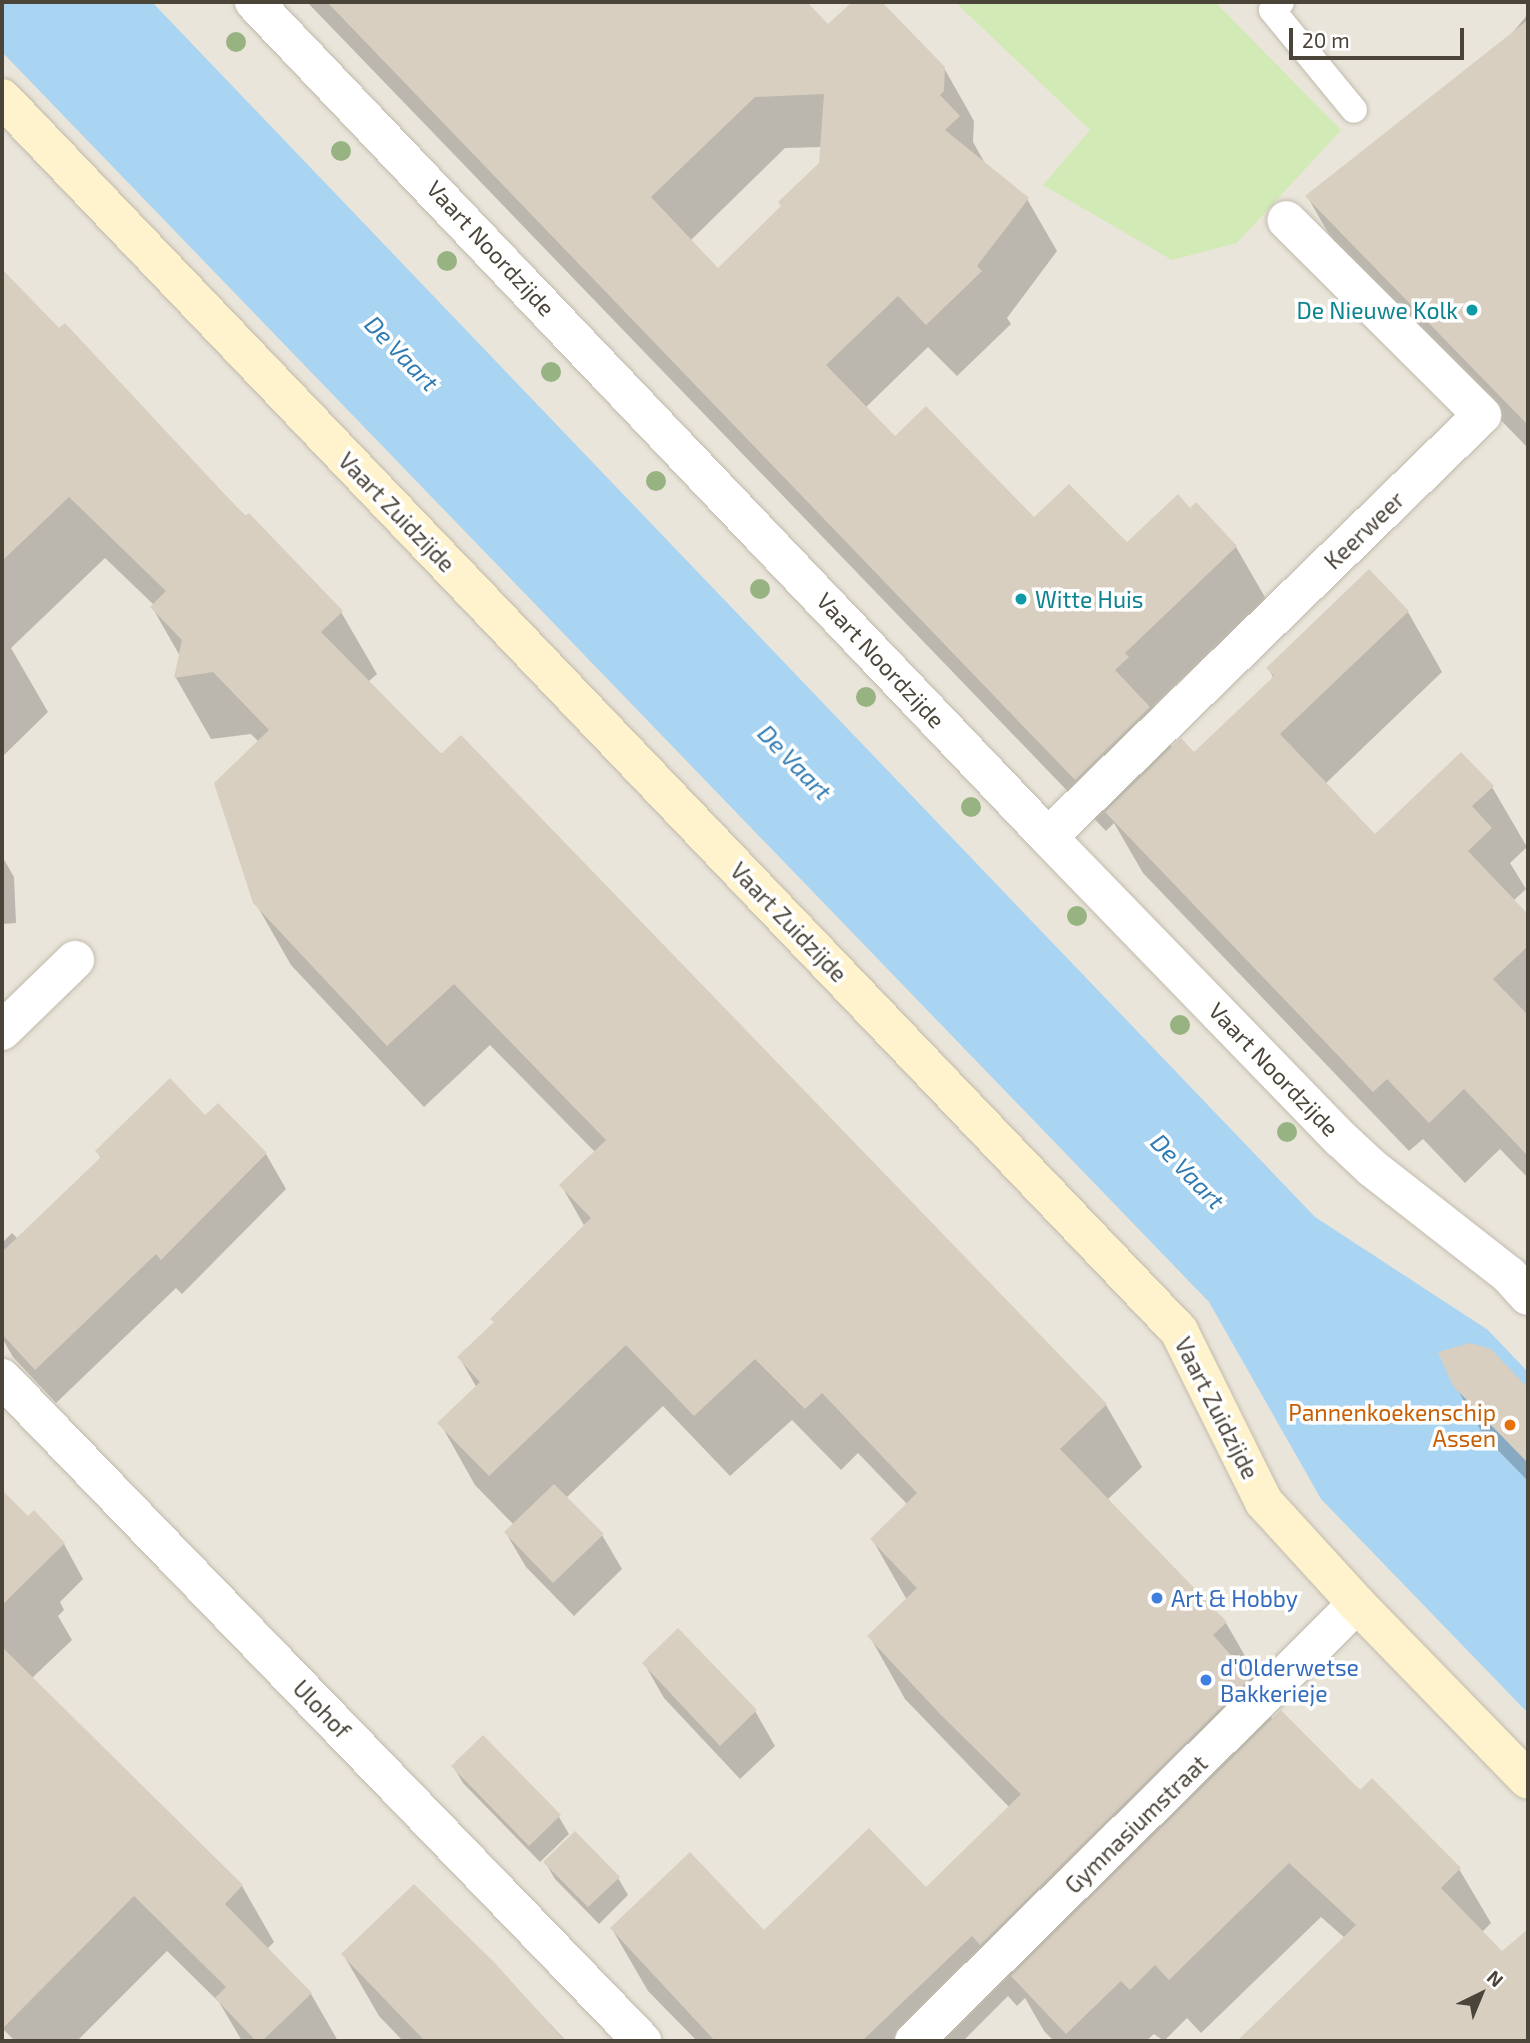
<!DOCTYPE html>
<html>
<head>
<meta charset="utf-8">
<style>
	body { margin:0 }
	#map { position:relative; width:1530px; height:2043px; overflow:hidden; background:#f6f3ec; font-family:"Exo 2",sans-serif }
	div>[style] { position:absolute }
	[style*='--x'] { left:calc(var(--x)*1px); top:calc(var(--y)*1px); width:calc(var(--w)*1px); rotate:calc(var(--a)*1deg) }
	.residential>* { inset:0; background:#eae5da }
	.green>* { inset:0; background:#d2eab5 }
	.water>* { inset:0; background:#a9d4f2 }
	.shadow>* { inset:0; background:#0003 }
	.building>* { inset:0; background:#d8cfc1 }
	.roads { filter:drop-shadow(0 0 2px #c2bbae) drop-shadow(0 0 2px #c2bbae) }
	.service>* { height:26px; margin:-13px; padding:0 13px; transform-origin:13px; border-radius:13px; background:#fff }
	.minor>* { height:38px; margin:-19px; padding:0 19px; transform-origin:19px; border-radius:19px; background:#fff }
	.secondary>* { height:38px; margin:-19px; padding:0 19px; transform-origin:19px; border-radius:19px; background:#fff3cd }
	.trees>* { width:20px; height:20px; margin:-10px; border-radius:50%; background:#97b381 }
	.dots>* { width:19px; height:19px; translate:-50% -50%; box-sizing:border-box; border:4px solid #fff; border-radius:50% }
	span { translate:-50% -50%; white-space:nowrap; text-align:center; line-height:1.15; -webkit-text-stroke:7px #fff; paint-order:stroke }
	.street-label { font-size:23px; color:#4b4439 }
	.culture-label { font-size:23px; color:#0d838f }
	.right { translate:-100% -50%; text-align:right }
	.left { translate:0 -50%; text-align:left }
	.food-label { font-size:23px; color:#c56008 }
	.shop-label { font-size:23px; color:#366cbe }
	.water-label { font-size:24px; color:#2e7ab2; font-style:italic }
	.frame { position:absolute; inset:0; border:4px solid #4b4439; pointer-events:none }
	.north { position:absolute; left:1446px; top:1959px; width:70px; height:70px; -webkit-text-stroke:5px #fff; paint-order:stroke; rotate:43deg; font-size:19px; font-weight:700; line-height:28px; text-align:center; color:#4b4439 }
	.north::after { content:''; display:block; margin:auto; width:24px; height:32px; background:#4b4439; clip-path:polygon(50% 0,100% 100%,50% 72%,0 100%) }
	.scale { position:absolute; left:1289px; top:28px; width:175px; height:32px; box-sizing:border-box; border:4px solid #4b4439; border-top:0; padding-left:9px; font-size:21px; line-height:24px; white-space:nowrap; color:#4b4439; -webkit-text-stroke:5px #fff; paint-order:stroke }
</style>
</head>
<body>
<div id="map">
	<div class="residential">
		<i style="clip-path:polygon(2px 2px,1528px 2px,1528px 2041px,2px 2041px)"></i>
	</div>
	<div class="green">
		<i style="clip-path:polygon(955px 2px,1215px 2px,1341px 130px,1237px 243px,1172px 260px,1043px 185px,1090px 130px)"></i>
	</div>
	<div class="water">
		<i style="clip-path:polygon(2px 2px,152px 2px,1315px 1217px,1488px 1330px,1528px 1372px,1528px 1713px,1321px 1499px,1209px 1302px,2px 52px)"></i>
	</div>
	<div class="shadow">
		<i style="clip-path:polygon(evenodd,307px 2px,739px 2px,760px 27px,786px 2px,805px 2px,828px 27px,854px 2px,880px 2px,944px 68px,974px 121px,973px 142px,986px 165px,1027px 199px,1057px 251px,1007px 318px,1011px 324px,957px 376px,928px 347px,865px 408px,895px 438px,1034px 520px,1127px 545px,1190px 510px,1236px 547px,1266px 599px,1155px 705px,1158px 710px,1153px 715px,1173px 749px,1194px 755px,1274px 679px,1268px 668px,1408px 612px,1442px 672px,1325px 784px,1375px 836px,1492px 787px,1527px 847px,1510px 863px,1526px 889px,1513px 901px,1528px 917px,1528px 1178px,1500px 1149px,1465px 1183px,1423px 1139px,1409px 1151px,1143px 873px,1114px 823px,1106px 831px,307px 2px,821px 147px,820px 163px,783px 207px,718px 271px,690px 241px,785px 148px,821px 147px)"></i>
		<i style="clip-path:polygon(1528px 14px,1528px 448px,1342px 257px,1307px 196px,1508px 38px)"></i>
		<i style="clip-path:polygon(2px 271px,341px 612px,377px 674px,368px 682px,1106px 1405px,1142px 1467px,1107px 1500px,1226px 1623px,1262px 1685px,1256px 1691px,1273px 1720px,1459px 1869px,1491px 1923px,1482px 1932px,1502px 1953px,1524px 1935px,1528px 1939px,1528px 2041px,1240px 2041px,1345px 1938px,1321px 1917px,1201px 2033px,1187px 2018px,1164px 2041px,1154px 2034px,1146px 2041px,1054px 2041px,1044px 2031px,1025px 1998px,1017px 2006px,1008px 1996px,963px 2041px,697px 2041px,648px 1991px,612px 1929px,764px 1932px,926px 1889px,1009px 1807px,905px 1699px,870px 1637px,907px 1600px,872px 1539px,908px 1505px,858px 1453px,841px 1470px,792px 1420px,730px 1476px,663px 1406px,566px 1498px,602px 1535px,622px 1569px,574px 1616px,526px 1567px,506px 1533px,514px 1525px,475px 1485px,440px 1423px,477px 1388px,459px 1357px,495px 1324px,492px 1319px,585px 1227px,561px 1185px,595px 1152px,490px 1045px,424px 1107px,291px 965px,255px 902px,259px 742px,251px 734px,211px 739px,176px 678px,180px 656px,152px 607px,154px 605px,105px 558px,11px 648px,48px 712px,2px 757px)"></i>
		<i style="clip-path:polygon(2px 856px,14px 877px,16px 923px,2px 924px)"></i>
		<i style="clip-path:polygon(205px 1118px,266px 1154px,286px 1189px,182px 1294px,176px 1288px,56px 1403px,13px 1357px,2px 1338px,2px 1314px,5px 1311px,2px 1307px,2px 1243px,12px 1233px,18px 1239px,101px 1159px,97px 1151px)"></i>
		<i style="clip-path:polygon(1490px 1351px,1528px 1390px,1528px 1481px,1484px 1436px,1455px 1385px)"></i>
		<i style="clip-path:polygon(2px 1493px,28px 1519px,34px 1513px,64px 1544px,83px 1579px,60px 1602px,64px 1610px,58px 1616px,72px 1640px,31px 1679px,242px 1886px,274px 1942px,267px 1949px,311px 1994px,338px 2041px,242px 2041px,219px 2002px,167px 1951px,77px 2041px,15px 2041px,2px 2028px,2px 1666px,6px 1662px,2px 1658px)"></i>
		<i style="clip-path:polygon(644px 1663px,755px 1711px,775px 1746px,740px 1779px,664px 1698px)"></i>
		<i style="clip-path:polygon(453px 1766px,559px 1817px,569px 1834px,540px 1862px,463px 1783px)"></i>
		<i style="clip-path:polygon(545px 1862px,618px 1878px,628px 1895px,599px 1924px,555px 1879px)"></i>
		<i style="clip-path:polygon(343px 1954px,493px 1963px,566px 2041px,403px 2041px,379px 2016px)"></i>
	</div>
	<div class="building">
		<i style="clip-path:polygon(evenodd,327px 2px,807px 2px,828px 24px,852px 2px,882px 2px,945px 67px,944px 91px,940px 95px,960px 116px,945px 130px,1029px 198px,977px 266px,982px 271px,926px 325px,898px 296px,826px 365px,895px 436px,926px 406px,1034px 517px,1069px 484px,1127px 542px,1178px 494px,1190px 508px,1196px 502px,1237px 546px,1125px 653px,1129px 657px,1115px 670px,1150px 707px,1075px 780px,327px 2px,824px 94px,819px 163px,778px 202px,781px 206px,718px 268px,651px 197px,755px 97px,824px 94px)"></i>
		<i style="clip-path:polygon(1528px 20px,1528px 425px,1305px 196px)"></i>
		<i style="clip-path:polygon(2px 269px,59px 328px,65px 323px,245px 516px,249px 513px,343px 611px,321px 632px,441px 754px,461px 735px,1107px 1404px,1060px 1449px,1227px 1622px,1213px 1635px,1251px 1678px,980px 1945px,972px 1936px,862px 2041px,715px 2041px,610px 1928px,690px 1852px,764px 1930px,869px 1828px,926px 1887px,1021px 1794px,941px 1715px,867px 1636px,917px 1588px,870px 1539px,917px 1493px,822px 1393px,805px 1409px,755px 1359px,694px 1416px,626px 1345px,489px 1476px,437px 1423px,480px 1382px,457px 1357px,494px 1322px,490px 1319px,591px 1218px,559px 1185px,606px 1140px,454px 984px,387px 1046px,253px 903px,214px 783px,269px 730px,213px 672px,174px 678px,182px 640px,150px 607px,166px 591px,69px 497px,2px 561px)"></i>
		<i style="clip-path:polygon(1369px 569px,1409px 611px,1280px 734px,1375px 834px,1461px 752px,1494px 786px,1472px 806px,1492px 828px,1468px 851px,1528px 914px,1528px 946px,1493px 979px,1528px 1015px,1528px 1156px,1464px 1089px,1429px 1123px,1387px 1079px,1373px 1092px,1105px 812px,1181px 738px,1194px 752px,1274px 676px,1266px 668px)"></i>
		<i style="clip-path:polygon(170px 1078px,205px 1115px,218px 1103px,267px 1153px,161px 1260px,156px 1254px,35px 1370px,2px 1334px,2px 1252px,101px 1157px,95px 1151px)"></i>
		<i style="clip-path:polygon(1470px 1343px,1491px 1349px,1528px 1388px,1528px 1463px,1453px 1386px,1438px 1352px)"></i>
		<i style="clip-path:polygon(554px 1484px,604px 1534px,553px 1583px,504px 1532px)"></i>
		<i style="clip-path:polygon(2px 1490px,28px 1516px,34px 1510px,65px 1543px,2px 1605px)"></i>
		<i style="clip-path:polygon(678px 1628px,757px 1710px,720px 1746px,642px 1663px)"></i>
		<i style="clip-path:polygon(2px 1647px,243px 1885px,225px 1904px,312px 1993px,262px 2041px,256px 2041px,215px 1998px,226px 1987px,134px 1896px,2px 2029px)"></i>
		<i style="clip-path:polygon(1281px 1710px,1360px 1790px,1372px 1778px,1461px 1868px,1441px 1888px,1502px 1951px,1528px 1929px,1528px 2041px,1237px 2041px,1356px 1925px,1289px 1863px,1169px 1980px,1155px 1965px,1130px 1990px,1121px 1981px,1066px 2034px,1011px 1976px)"></i>
		<i style="clip-path:polygon(483px 1735px,561px 1815px,529px 1846px,451px 1766px)"></i>
		<i style="clip-path:polygon(575px 1831px,620px 1877px,588px 1907px,543px 1862px)"></i>
		<i style="clip-path:polygon(414px 1884px,494px 1962px,565px 2041px,425px 2041px,341px 1954px)"></i>
	</div>
	<div class="roads">
		<div class="service">
			<i style="--x:1281;--y:2;--w:12;--a:138"></i>
			<i style="--x:1272;--y:10;--w:129;--a:50.6"></i>
		</div>
		<div class="minor">
			<i style="--x:254;--y:2;--w:1152;--a:46.44"></i>
			<i style="--x:1048;--y:837;--w:421;--a:45.9"></i>
			<i style="--x:1341;--y:1139;--w:42;--a:43.1"></i>
			<i style="--x:1372;--y:1168;--w:174;--a:38"></i>
			<i style="--x:1509;--y:1275;--w:28;--a:48"></i>
			<i style="--x:1048;--y:837;--w:605;--a:-44.2"></i>
			<i style="--x:1482;--y:415;--w:276;--a:-135.1"></i>
			<i style="--x:2;--y:1031;--w:102;--a:-44.2"></i>
			<i style="--x:2;--y:1378;--w:922;--a:46.01"></i>
			<i style="--x:914;--y:2041;--w:622;--a:-44.61"></i>
		</div>
		<div class="secondary">
			<i style="--x:2;--y:98;--w:1705;--a:46.33"></i>
			<i style="--x:1179;--y:1331;--w:191;--a:63.6"></i>
			<i style="--x:1264;--y:1502;--w:138;--a:47.6"></i>
			<i style="--x:1357;--y:1604;--w:245;--a:45.8"></i>
		</div>
	</div>
	<div class="trees">
		<i style="left:236px;top:42px"></i>
		<i style="left:341px;top:151px"></i>
		<i style="left:447px;top:261px"></i>
		<i style="left:551px;top:372px"></i>
		<i style="left:656px;top:481px"></i>
		<i style="left:760px;top:589px"></i>
		<i style="left:866px;top:697px"></i>
		<i style="left:971px;top:807px"></i>
		<i style="left:1077px;top:916px"></i>
		<i style="left:1180px;top:1025px"></i>
		<i style="left:1287px;top:1132px"></i>
	</div>
	<div class="dots">
		<i style="left:1472px;top:310px;background:#0f9aa8"></i>
		<i style="left:1021px;top:599px;background:#0f9aa8"></i>
		<i style="left:1510px;top:1425px;background:#e8710a"></i>
		<i style="left:1157px;top:1598px;background:#3f7fe0"></i>
		<i style="left:1206px;top:1680px;background:#3f7fe0"></i>
	</div>
	<div class="street-label">
		<span style="left:491px;top:248px;rotate:47deg">Vaart Noordzijde</span>
		<span style="left:397px;top:512px;rotate:46deg">Vaart Zuidzijde</span>
		<span style="left:1364px;top:530px;rotate:-44deg">Keerweer</span>
		<span style="left:881px;top:660px;rotate:47deg">Vaart Noordzijde</span>
		<span style="left:789px;top:922px;rotate:46deg">Vaart Zuidzijde</span>
		<span style="left:1274px;top:1069px;rotate:46deg">Vaart Noordzijde</span>
		<span style="left:1217px;top:1408px;rotate:63deg">Vaart Zuidzijde</span>
		<span style="left:322px;top:1709px;rotate:46deg">Ulohof</span>
		<span style="left:1136px;top:1824px;rotate:-44deg">Gymnasiumstraat</span>
	</div>
	<div class="culture-label">
		<span class="right" style="left:1458px;top:310px">De Nieuwe Kolk</span>
		<span class="left" style="left:1035px;top:599px">Witte Huis</span>
	</div>
	<div class="food-label">
		<span class="right" style="left:1496px;top:1425px">Pannenkoekenschip<br>Assen</span>
	</div>
	<div class="shop-label">
		<span class="left" style="left:1171px;top:1598px">Art &amp; Hobby</span>
		<span class="left" style="left:1220px;top:1680px">d'Olderwetse<br>Bakkerieje</span>
	</div>
	<div class="water-label">
		<span style="left:402px;top:353px;rotate:46deg">De Vaart</span>
		<span style="left:795px;top:762px;rotate:46deg">De Vaart</span>
		<span style="left:1188px;top:1171px;rotate:46deg">De Vaart</span>
	</div>
	<div class="frame"></div>
	<div class="north">N</div>
	<div class="scale">20 m</div>
</div>
</body>
</html>
